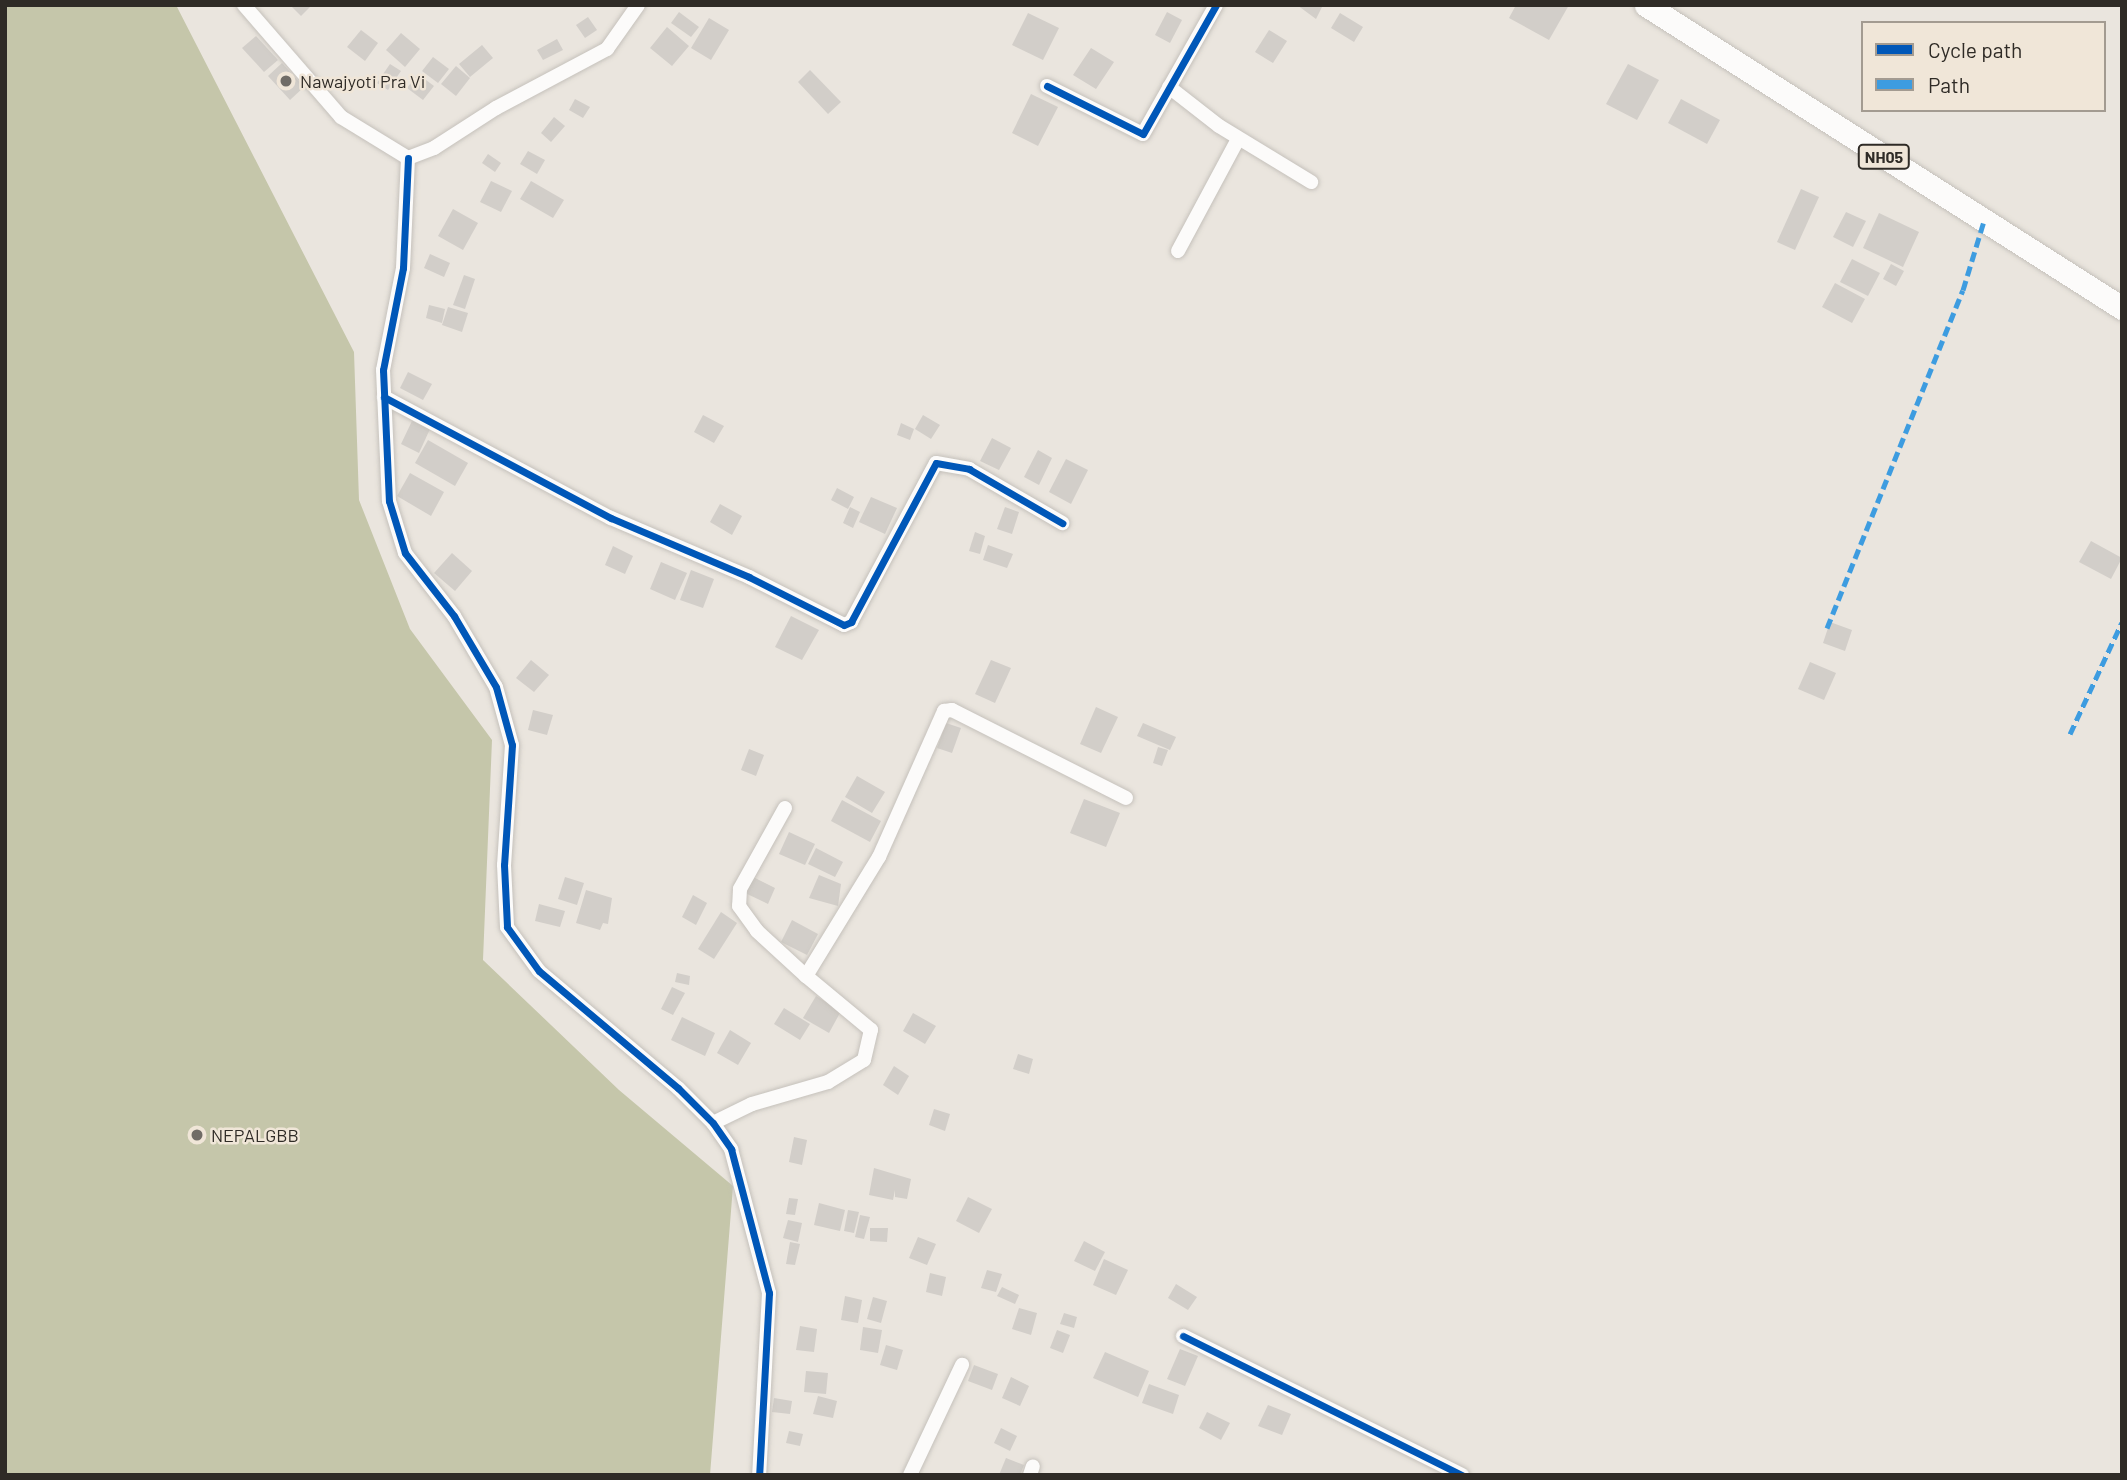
<!DOCTYPE html>
<html>
<head>
<meta charset="utf-8">
<style>
	body { margin:0 }
	#map { position:relative; width:2127px; height:1480px; overflow:hidden; background:#eae5de; font-family:Barlow,sans-serif }
	div>[style] { position:absolute }
	[style*='--x'] { left:calc(var(--x)*1px); top:calc(var(--y)*1px); width:calc(var(--w)*1px); rotate:calc(var(--a)*1deg) }
	.forest>* { inset:0; background:#c5c6aa }
	.building>* { inset:0; background:#d2cec9 }
	.roads { filter:drop-shadow(0 0 2px #c5c1bb) drop-shadow(0 0 2px #c5c1bb) }
	.street>* { height:14px; margin:-7px; padding:0 7px; transform-origin:7px; border-radius:7px; background:#fcfbfa }
	.primary>* { height:23px; margin:-11.5px; padding:0 11.5px; transform-origin:11.5px; border-radius:11.5px; background:#fcfbfa }
	.quiet>* { height:5px; margin-top:-2.5px; transform-origin:0; background:repeating-linear-gradient(90deg,#3d9ce0 0 10px,transparent 0 15px) }
	.cycleway>* { height:7px; margin:-3.5px; padding:0 3.5px; transform-origin:3.5px; border-radius:3.5px; background:#0057b8 }
	.dots>* { width:19px; height:19px; translate:-50% -50%; box-sizing:border-box; border:4px solid #f0e6d8; border-radius:50% }
	span { translate:-50% -50%; white-space:nowrap; text-align:center; line-height:1.15; -webkit-text-stroke:5px #f0e6d8; paint-order:stroke }
	.shield-label span { padding:2px 5px; background:#f0e6d8; border:2px solid; border-radius:5px; -webkit-text-stroke-width:0 }
	.shield-label { font-size:16px; color:#2f2b26; font-weight:700 }
	.poi-label { font-size:18px; color:#2f2b26 }
	.left { translate:0 -50%; text-align:left }
	.frame { position:absolute; inset:0; border:7px solid #2f2b26; pointer-events:none }
	.legend { position:absolute; left:1861px; top:21px; width:245px; height:91px; box-sizing:border-box; background:#f0e6d8; border:2px solid #a39b91; margin:0; padding:9px 12px; list-style:none; font-size:21px; color:#2f2b26 }
	.legend li { display:flex; align-items:center; gap:14px; height:35px }
	.legend b { width:35px; border:2px solid #a39b91 }
</style>
</head>
<body>
<div id="map">
	<div class="forest">
		<i style="clip-path:polygon(5px 5px,176px 5px,354px 352px,359px 500px,410px 629px,492px 740px,483px 960px,619px 1090px,733px 1186px,710px 1475px,5px 1475px)"></i>
	</div>
	<div class="building">
		<i style="clip-path:polygon(290px 5px,312px 5px,301px 16px)"></i>
		<i style="clip-path:polygon(1297px 5px,1323px 5px,1316px 19px)"></i>
		<i style="clip-path:polygon(1516px 5px,1569px 5px,1549px 40px,1509px 18px)"></i>
		<i style="clip-path:polygon(679px 12px,699px 27px,691px 37px,671px 23px)"></i>
		<i style="clip-path:polygon(1167px 12px,1182px 20px,1170px 43px,1155px 35px)"></i>
		<i style="clip-path:polygon(1028px 13px,1059px 28px,1043px 60px,1012px 45px)"></i>
		<i style="clip-path:polygon(1340px 13px,1363px 27px,1354px 42px,1331px 28px)"></i>
		<i style="clip-path:polygon(588px 17px,597px 30px,585px 38px,576px 25px)"></i>
		<i style="clip-path:polygon(709px 18px,729px 30px,711px 60px,691px 48px)"></i>
		<i style="clip-path:polygon(667px 27px,689px 46px,672px 66px,650px 48px)"></i>
		<i style="clip-path:polygon(361px 30px,378px 43px,365px 61px,347px 47px)"></i>
		<i style="clip-path:polygon(1269px 30px,1287px 41px,1273px 63px,1255px 52px)"></i>
		<i style="clip-path:polygon(401px 33px,420px 49px,405px 67px,386px 50px)"></i>
		<i style="clip-path:polygon(256px 36px,278px 60px,264px 72px,242px 48px)"></i>
		<i style="clip-path:polygon(557px 39px,563px 50px,543px 60px,537px 50px)"></i>
		<i style="clip-path:polygon(482px 45px,493px 58px,470px 77px,459px 64px)"></i>
		<i style="clip-path:polygon(1091px 48px,1114px 62px,1096px 89px,1073px 75px)"></i>
		<i style="clip-path:polygon(433px 57px,449px 69px,438px 83px,422px 71px)"></i>
		<i style="clip-path:polygon(282px 63px,304px 87px,290px 100px,268px 76px)"></i>
		<i style="clip-path:polygon(390px 64px,401px 71px,388px 90px,377px 83px)"></i>
		<i style="clip-path:polygon(1628px 64px,1659px 80px,1637px 120px,1606px 104px)"></i>
		<i style="clip-path:polygon(456px 66px,470px 78px,456px 96px,441px 84px)"></i>
		<i style="clip-path:polygon(810px 70px,841px 102px,828px 114px,798px 82px)"></i>
		<i style="clip-path:polygon(418px 74px,434px 86px,423px 100px,407px 88px)"></i>
		<i style="clip-path:polygon(1031px 94px,1058px 107px,1038px 146px,1012px 133px)"></i>
		<i style="clip-path:polygon(575px 99px,590px 107px,583px 118px,569px 110px)"></i>
		<i style="clip-path:polygon(1681px 99px,1720px 120px,1707px 144px,1668px 123px)"></i>
		<i style="clip-path:polygon(554px 117px,565px 126px,551px 142px,541px 133px)"></i>
		<i style="clip-path:polygon(528px 151px,545px 160px,537px 174px,520px 164px)"></i>
		<i style="clip-path:polygon(488px 154px,501px 163px,495px 172px,482px 163px)"></i>
		<i style="clip-path:polygon(491px 181px,512px 191px,501px 212px,480px 202px)"></i>
		<i style="clip-path:polygon(531px 181px,564px 200px,553px 218px,520px 199px)"></i>
		<i style="clip-path:polygon(1801px 189px,1819px 197px,1795px 250px,1777px 242px)"></i>
		<i style="clip-path:polygon(453px 209px,478px 223px,463px 250px,438px 236px)"></i>
		<i style="clip-path:polygon(1846px 212px,1866px 221px,1853px 247px,1833px 237px)"></i>
		<i style="clip-path:polygon(1879px 213px,1919px 232px,1903px 267px,1863px 248px)"></i>
		<i style="clip-path:polygon(430px 254px,450px 263px,444px 277px,424px 268px)"></i>
		<i style="clip-path:polygon(1852px 259px,1880px 273px,1868px 296px,1840px 282px)"></i>
		<i style="clip-path:polygon(1891px 264px,1904px 271px,1896px 286px,1883px 279px)"></i>
		<i style="clip-path:polygon(464px 275px,475px 279px,465px 309px,453px 305px)"></i>
		<i style="clip-path:polygon(1835px 283px,1865px 299px,1852px 323px,1822px 307px)"></i>
		<i style="clip-path:polygon(429px 305px,445px 309px,442px 323px,426px 318px)"></i>
		<i style="clip-path:polygon(448px 307px,468px 313px,462px 332px,442px 325px)"></i>
		<i style="clip-path:polygon(408px 372px,432px 384px,423px 400px,400px 388px)"></i>
		<i style="clip-path:polygon(703px 415px,724px 426px,714px 443px,694px 432px)"></i>
		<i style="clip-path:polygon(923px 415px,940px 425px,931px 439px,915px 429px)"></i>
		<i style="clip-path:polygon(412px 421px,430px 429px,419px 453px,401px 444px)"></i>
		<i style="clip-path:polygon(901px 423px,914px 429px,910px 440px,897px 435px)"></i>
		<i style="clip-path:polygon(992px 438px,1011px 448px,999px 470px,980px 461px)"></i>
		<i style="clip-path:polygon(428px 440px,468px 463px,455px 486px,415px 463px)"></i>
		<i style="clip-path:polygon(1038px 450px,1052px 458px,1039px 485px,1024px 477px)"></i>
		<i style="clip-path:polygon(1066px 459px,1088px 470px,1071px 504px,1049px 492px)"></i>
		<i style="clip-path:polygon(410px 473px,444px 492px,431px 516px,397px 496px)"></i>
		<i style="clip-path:polygon(837px 488px,854px 497px,848px 509px,831px 500px)"></i>
		<i style="clip-path:polygon(871px 497px,897px 508px,885px 534px,859px 522px)"></i>
		<i style="clip-path:polygon(720px 504px,742px 516px,732px 535px,710px 522px)"></i>
		<i style="clip-path:polygon(850px 507px,860px 512px,853px 528px,843px 523px)"></i>
		<i style="clip-path:polygon(1005px 507px,1019px 512px,1012px 534px,997px 529px)"></i>
		<i style="clip-path:polygon(975px 532px,985px 536px,980px 554px,969px 551px)"></i>
		<i style="clip-path:polygon(2091px 541px,2122px 558px,2111px 579px,2079px 562px)"></i>
		<i style="clip-path:polygon(988px 545px,1013px 554px,1007px 568px,983px 560px)"></i>
		<i style="clip-path:polygon(613px 546px,633px 556px,625px 574px,605px 565px)"></i>
		<i style="clip-path:polygon(452px 553px,472px 571px,455px 591px,434px 573px)"></i>
		<i style="clip-path:polygon(661px 562px,687px 573px,675px 600px,650px 589px)"></i>
		<i style="clip-path:polygon(691px 570px,714px 579px,703px 608px,680px 600px)"></i>
		<i style="clip-path:polygon(791px 616px,819px 630px,802px 660px,775px 647px)"></i>
		<i style="clip-path:polygon(1830px 622px,1852px 630px,1845px 651px,1823px 643px)"></i>
		<i style="clip-path:polygon(531px 660px,549px 675px,534px 692px,516px 678px)"></i>
		<i style="clip-path:polygon(991px 660px,1011px 668px,995px 703px,975px 694px)"></i>
		<i style="clip-path:polygon(1810px 662px,1836px 673px,1824px 700px,1798px 689px)"></i>
		<i style="clip-path:polygon(1096px 707px,1118px 717px,1101px 753px,1080px 744px)"></i>
		<i style="clip-path:polygon(533px 710px,553px 715px,547px 735px,528px 730px)"></i>
		<i style="clip-path:polygon(946px 723px,961px 728px,952px 753px,937px 748px)"></i>
		<i style="clip-path:polygon(1143px 723px,1176px 737px,1170px 750px,1137px 736px)"></i>
		<i style="clip-path:polygon(1158px 747px,1168px 750px,1162px 766px,1153px 763px)"></i>
		<i style="clip-path:polygon(749px 749px,764px 755px,756px 776px,741px 770px)"></i>
		<i style="clip-path:polygon(857px 776px,885px 792px,872px 813px,845px 797px)"></i>
		<i style="clip-path:polygon(1084px 799px,1120px 813px,1106px 847px,1070px 833px)"></i>
		<i style="clip-path:polygon(842px 800px,881px 821px,870px 842px,831px 821px)"></i>
		<i style="clip-path:polygon(789px 832px,815px 844px,805px 865px,779px 854px)"></i>
		<i style="clip-path:polygon(816px 848px,843px 862px,835px 877px,808px 864px)"></i>
		<i style="clip-path:polygon(819px 875px,841px 884px,838px 906px,809px 898px)"></i>
		<i style="clip-path:polygon(751px 876px,775px 888px,768px 904px,743px 892px)"></i>
		<i style="clip-path:polygon(565px 877px,584px 883px,577px 905px,558px 899px)"></i>
		<i style="clip-path:polygon(586px 890px,612px 898px,608px 924px,603px 923px,600px 930px,576px 923px)"></i>
		<i style="clip-path:polygon(693px 895px,707px 903px,696px 925px,682px 917px)"></i>
		<i style="clip-path:polygon(539px 904px,565px 911px,560px 927px,535px 921px)"></i>
		<i style="clip-path:polygon(721px 912px,737px 923px,714px 959px,698px 949px)"></i>
		<i style="clip-path:polygon(792px 920px,818px 934px,807px 955px,781px 942px)"></i>
		<i style="clip-path:polygon(677px 973px,690px 976px,689px 985px,675px 982px)"></i>
		<i style="clip-path:polygon(672px 987px,685px 993px,673px 1015px,661px 1009px)"></i>
		<i style="clip-path:polygon(816px 996px,841px 1011px,829px 1033px,803px 1018px)"></i>
		<i style="clip-path:polygon(784px 1008px,810px 1024px,800px 1040px,774px 1024px)"></i>
		<i style="clip-path:polygon(913px 1013px,936px 1026px,925px 1044px,903px 1031px)"></i>
		<i style="clip-path:polygon(682px 1017px,715px 1033px,705px 1056px,671px 1040px)"></i>
		<i style="clip-path:polygon(730px 1030px,751px 1043px,738px 1065px,717px 1053px)"></i>
		<i style="clip-path:polygon(1018px 1054px,1033px 1059px,1029px 1074px,1013px 1069px)"></i>
		<i style="clip-path:polygon(894px 1066px,909px 1076px,898px 1095px,883px 1085px)"></i>
		<i style="clip-path:polygon(934px 1109px,950px 1114px,945px 1131px,929px 1125px)"></i>
		<i style="clip-path:polygon(794px 1137px,807px 1140px,802px 1165px,789px 1162px)"></i>
		<i style="clip-path:polygon(874px 1168px,911px 1179px,907px 1199px,895px 1197px,895px 1190px,893px 1200px,869px 1195px)"></i>
		<i style="clip-path:polygon(968px 1197px,992px 1209px,979px 1233px,956px 1221px)"></i>
		<i style="clip-path:polygon(789px 1198px,798px 1199px,795px 1215px,786px 1214px)"></i>
		<i style="clip-path:polygon(819px 1203px,845px 1210px,840px 1231px,814px 1225px)"></i>
		<i style="clip-path:polygon(848px 1210px,859px 1212px,854px 1233px,844px 1231px)"></i>
		<i style="clip-path:polygon(860px 1215px,870px 1217px,864px 1239px,855px 1237px)"></i>
		<i style="clip-path:polygon(788px 1220px,802px 1223px,798px 1242px,783px 1238px)"></i>
		<i style="clip-path:polygon(870px 1228px,888px 1228px,887px 1242px,870px 1241px)"></i>
		<i style="clip-path:polygon(918px 1237px,936px 1244px,927px 1265px,909px 1258px)"></i>
		<i style="clip-path:polygon(1084px 1241px,1105px 1252px,1095px 1271px,1074px 1261px)"></i>
		<i style="clip-path:polygon(790px 1242px,800px 1244px,795px 1265px,786px 1264px)"></i>
		<i style="clip-path:polygon(1104px 1259px,1128px 1270px,1116px 1295px,1093px 1285px)"></i>
		<i style="clip-path:polygon(987px 1270px,1002px 1274px,996px 1292px,981px 1288px)"></i>
		<i style="clip-path:polygon(930px 1273px,946px 1277px,942px 1296px,926px 1292px)"></i>
		<i style="clip-path:polygon(1176px 1284px,1197px 1297px,1188px 1310px,1168px 1298px)"></i>
		<i style="clip-path:polygon(1002px 1287px,1019px 1295px,1015px 1304px,997px 1296px)"></i>
		<i style="clip-path:polygon(845px 1296px,862px 1300px,858px 1323px,841px 1320px)"></i>
		<i style="clip-path:polygon(873px 1297px,887px 1301px,881px 1323px,867px 1319px)"></i>
		<i style="clip-path:polygon(1019px 1308px,1037px 1313px,1031px 1335px,1012px 1329px)"></i>
		<i style="clip-path:polygon(1064px 1313px,1077px 1317px,1074px 1328px,1060px 1324px)"></i>
		<i style="clip-path:polygon(800px 1326px,817px 1329px,814px 1352px,796px 1350px)"></i>
		<i style="clip-path:polygon(863px 1327px,882px 1330px,878px 1353px,860px 1350px)"></i>
		<i style="clip-path:polygon(1057px 1330px,1070px 1335px,1063px 1353px,1050px 1348px)"></i>
		<i style="clip-path:polygon(886px 1345px,903px 1350px,897px 1370px,880px 1365px)"></i>
		<i style="clip-path:polygon(1180px 1349px,1198px 1356px,1185px 1386px,1167px 1379px)"></i>
		<i style="clip-path:polygon(1105px 1352px,1149px 1371px,1138px 1397px,1093px 1378px)"></i>
		<i style="clip-path:polygon(974px 1365px,998px 1374px,992px 1390px,968px 1381px)"></i>
		<i style="clip-path:polygon(806px 1371px,828px 1373px,826px 1394px,804px 1392px)"></i>
		<i style="clip-path:polygon(1011px 1377px,1029px 1386px,1020px 1406px,1002px 1398px)"></i>
		<i style="clip-path:polygon(1149px 1384px,1179px 1395px,1173px 1414px,1142px 1403px)"></i>
		<i style="clip-path:polygon(818px 1396px,837px 1401px,833px 1418px,813px 1414px)"></i>
		<i style="clip-path:polygon(774px 1398px,792px 1401px,790px 1414px,772px 1412px)"></i>
		<i style="clip-path:polygon(1268px 1405px,1291px 1414px,1282px 1435px,1258px 1426px)"></i>
		<i style="clip-path:polygon(1207px 1412px,1230px 1423px,1221px 1440px,1199px 1428px)"></i>
		<i style="clip-path:polygon(1001px 1428px,1017px 1436px,1010px 1451px,994px 1443px)"></i>
		<i style="clip-path:polygon(789px 1431px,803px 1434px,800px 1446px,786px 1443px)"></i>
		<i style="clip-path:polygon(1006px 1458px,1024px 1465px,1020px 1475px,999px 1475px)"></i>
	</div>
	<div class="roads">
		<div class="street">
			<i style="--x:244;--y:5;--w:148;--a:49.1"></i>
			<i style="--x:341;--y:117;--w:79;--a:31.5"></i>
			<i style="--x:408;--y:158;--w:28;--a:-21"></i>
			<i style="--x:434;--y:148;--w:74;--a:-32.8"></i>
			<i style="--x:496;--y:108;--w:126;--a:-28"></i>
			<i style="--x:607;--y:49;--w:54;--a:-54.8"></i>
			<i style="--x:1047;--y:86;--w:107;--a:26.6"></i>
			<i style="--x:1143;--y:134;--w:148;--a:-60.5"></i>
			<i style="--x:1169;--y:87;--w:63;--a:38"></i>
			<i style="--x:1219;--y:126;--w:108;--a:31.3"></i>
			<i style="--x:408;--y:158;--w:110;--a:92.6"></i>
			<i style="--x:403;--y:268;--w:104;--a:101.1"></i>
			<i style="--x:383;--y:370;--w:131;--a:87.4"></i>
			<i style="--x:389;--y:501;--w:54;--a:72.9"></i>
			<i style="--x:405;--y:553;--w:80;--a:52.1"></i>
			<i style="--x:454;--y:616;--w:82;--a:59.4"></i>
			<i style="--x:496;--y:687;--w:60;--a:74.6"></i>
			<i style="--x:512;--y:745;--w:120;--a:93.8"></i>
			<i style="--x:504;--y:865;--w:62;--a:87.2"></i>
			<i style="--x:507;--y:927;--w:54;--a:54"></i>
			<i style="--x:539;--y:971;--w:182;--a:40.1"></i>
			<i style="--x:678;--y:1088;--w:49;--a:45"></i>
			<i style="--x:713;--y:1123;--w:32;--a:55"></i>
			<i style="--x:731;--y:1149;--w:149;--a:75.2"></i>
			<i style="--x:769;--y:1293;--w:182;--a:93.1"></i>
			<i style="--x:1178;--y:251;--w:127;--a:-61.8"></i>
			<i style="--x:384;--y:397;--w:257;--a:28.1"></i>
			<i style="--x:611;--y:518;--w:150;--a:23.1"></i>
			<i style="--x:749;--y:577;--w:106;--a:26.8"></i>
			<i style="--x:844;--y:625;--w:8;--a:-23"></i>
			<i style="--x:851;--y:622;--w:180;--a:-61.9"></i>
			<i style="--x:936;--y:463;--w:34;--a:10"></i>
			<i style="--x:969;--y:469;--w:108;--a:30.1"></i>
			<i style="--x:785;--y:808;--w:93;--a:119.1"></i>
			<i style="--x:740;--y:889;--w:17;--a:93"></i>
			<i style="--x:739;--y:906;--w:31;--a:54"></i>
			<i style="--x:757;--y:931;--w:67;--a:42.6"></i>
			<i style="--x:713;--y:1123;--w:43;--a:-26"></i>
			<i style="--x:752;--y:1104;--w:79;--a:-16.1"></i>
			<i style="--x:828;--y:1082;--w:42;--a:-31.4"></i>
			<i style="--x:864;--y:1060;--w:31;--a:-77"></i>
			<i style="--x:871;--y:1030;--w:85;--a:-140.3"></i>
			<i style="--x:806;--y:976;--w:140;--a:-58.5"></i>
			<i style="--x:879;--y:857;--w:160;--a:-66"></i>
			<i style="--x:944;--y:711;--w:8;--a:-7"></i>
			<i style="--x:952;--y:710;--w:195;--a:26.8"></i>
			<i style="--x:1183;--y:1336;--w:312;--a:26.5"></i>
			<i style="--x:910;--y:1475;--w:122;--a:-64.7"></i>
			<i style="--x:1030;--y:1475;--w:9;--a:-72"></i>
		</div>
		<div class="primary">
			<i style="--x:1646;--y:5;--w:564;--a:32.48"></i>
		</div>
	</div>
	<div class="quiet">
		<i style="--x:1827;--y:628;--w:364;--a:-68.1"></i>
		<i style="--x:1963;--y:290;--w:72;--a:-73.1"></i>
		<i style="--x:2070;--y:734;--w:123;--a:-65.1"></i>
	</div>
	<div class="cycleway">
		<i style="--x:1047;--y:86;--w:107;--a:26.6"></i>
		<i style="--x:1143;--y:134;--w:148;--a:-60.5"></i>
		<i style="--x:408;--y:158;--w:110;--a:92.6"></i>
		<i style="--x:403;--y:268;--w:104;--a:101.1"></i>
		<i style="--x:383;--y:370;--w:131;--a:87.4"></i>
		<i style="--x:389;--y:501;--w:54;--a:72.9"></i>
		<i style="--x:405;--y:553;--w:80;--a:52.1"></i>
		<i style="--x:454;--y:616;--w:82;--a:59.4"></i>
		<i style="--x:496;--y:687;--w:60;--a:74.6"></i>
		<i style="--x:512;--y:745;--w:120;--a:93.8"></i>
		<i style="--x:504;--y:865;--w:62;--a:87.2"></i>
		<i style="--x:507;--y:927;--w:54;--a:54"></i>
		<i style="--x:539;--y:971;--w:182;--a:40.1"></i>
		<i style="--x:678;--y:1088;--w:49;--a:45"></i>
		<i style="--x:713;--y:1123;--w:32;--a:55"></i>
		<i style="--x:731;--y:1149;--w:149;--a:75.2"></i>
		<i style="--x:769;--y:1293;--w:182;--a:93.1"></i>
		<i style="--x:384;--y:397;--w:257;--a:28.1"></i>
		<i style="--x:611;--y:518;--w:150;--a:23.1"></i>
		<i style="--x:749;--y:577;--w:106;--a:26.8"></i>
		<i style="--x:844;--y:625;--w:8;--a:-23"></i>
		<i style="--x:851;--y:622;--w:180;--a:-61.9"></i>
		<i style="--x:936;--y:463;--w:34;--a:10"></i>
		<i style="--x:969;--y:469;--w:108;--a:30.1"></i>
		<i style="--x:1183;--y:1336;--w:312;--a:26.5"></i>
	</div>
	<div class="dots">
		<i style="left:286px;top:81px;background:#706c66"></i>
		<i style="left:197px;top:1135px;background:#706c66"></i>
	</div>
	<div class="shield-label">
		<span style="left:1884px;top:157px">NH05</span>
	</div>
	<div class="poi-label">
		<span class="left" style="left:300px;top:81px">Nawajyoti Pra Vi</span>
		<span class="left" style="left:211px;top:1135px">NEPALGBB</span>
	</div>
	<div class="frame"></div>
	<ul class="legend">
	<li><b style="height:9px;background:#0057b8"></b>Cycle path</li>
	<li><b style="height:9px;background:#3d9ce0"></b>Path</li>
	</ul>
</div>
</body>
</html>
